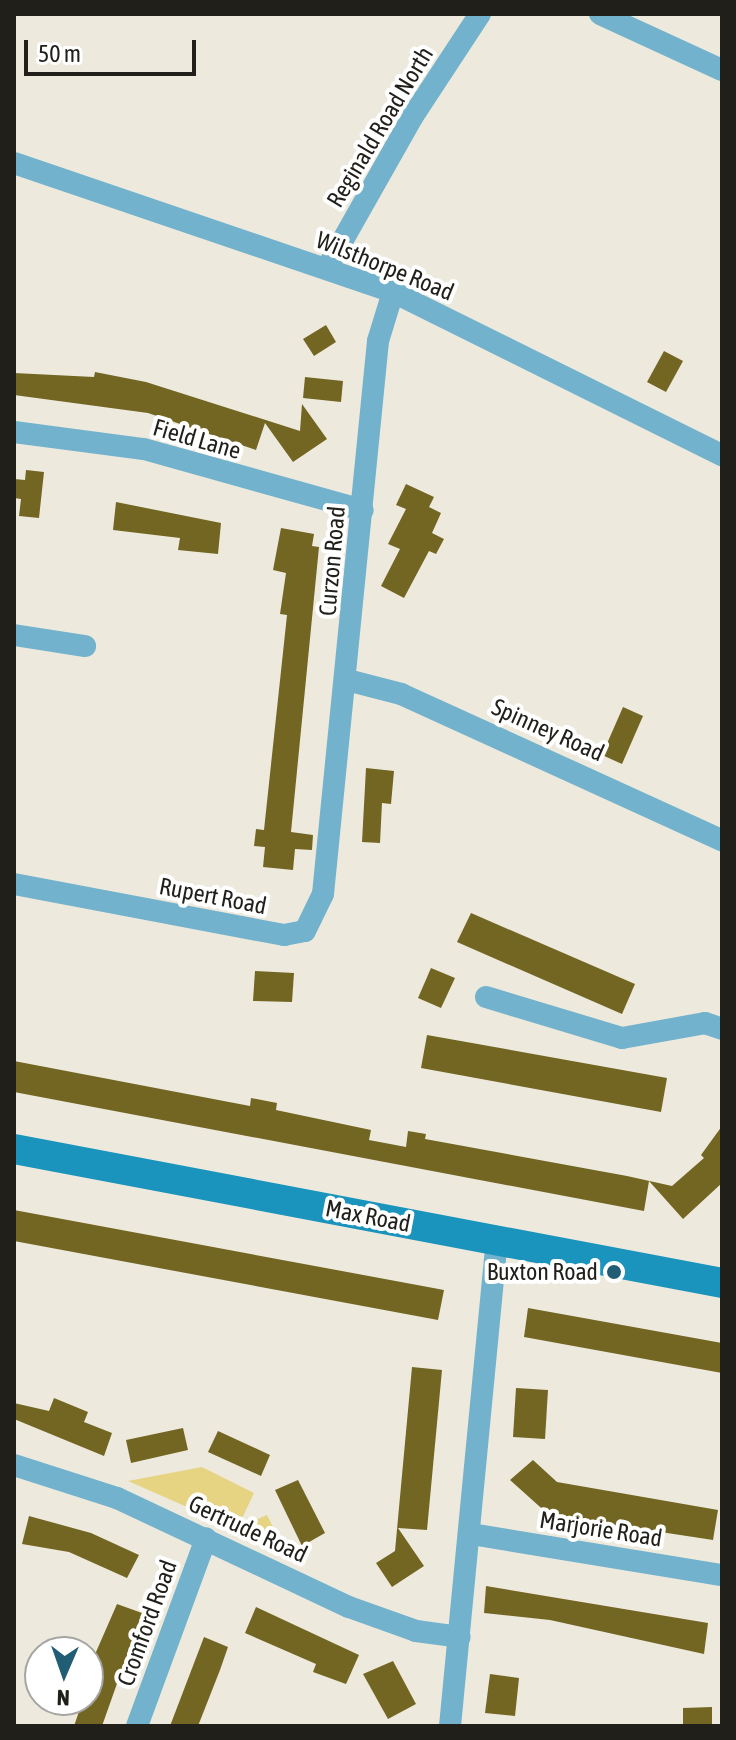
<!DOCTYPE html>
<html>
<head>
<meta charset="utf-8">
<style>
	body { margin:0 }
	#map { position:relative; width:736px; height:1740px; overflow:hidden; background:#edeadd; font-family:"Asap Condensed",sans-serif }
	div>[style] { position:absolute }
	[style*='--x'] { left:calc(var(--x)*1px); top:calc(var(--y)*1px); width:calc(var(--w)*1px); rotate:calc(var(--a)*1deg) }
	.green>* { inset:0; background:#e6d482 }
	.building>* { inset:0; background:#736623 }
	.street>* { height:22px; margin:-11px; padding:0 11px; transform-origin:11px; border-radius:11px; background:#72b2cd }
	.secondary>* { height:30px; margin:-15px; padding:0 15px; transform-origin:15px; border-radius:15px; background:#1b94bd }
	.dots>* { width:22px; height:22px; translate:-50% -50%; box-sizing:border-box; border:4px solid #fff; border-radius:50% }
	span { translate:-50% -50%; white-space:nowrap; text-align:center; line-height:1.15; -webkit-text-stroke:8px #fff; paint-order:stroke }
	.street-label { font-size:24px; color:#201f1a }
	.poi-label { font-size:24px; color:#201f1a }
	.right { translate:-100% -50%; text-align:right }
	.frame { position:absolute; inset:0; border:16px solid #201f1a; pointer-events:none }
	.north { position:absolute; left:24px; top:1636px; width:80px; height:80px; box-sizing:border-box; background:#fff; border:2px solid #a6a5a3; border-radius:50%; rotate:182deg; font-size:22px; font-weight:700; line-height:32px; text-align:center; color:#201f1a }
	.north::after { content:''; display:block; margin:auto; width:28px; height:36px; background:#215e75; clip-path:polygon(50% 0,100% 100%,50% 72%,0 100%) }
	.scale { position:absolute; left:24px; top:40px; width:172px; height:36px; box-sizing:border-box; border:4px solid #201f1a; border-top:0; padding-left:10px; font-size:24px; line-height:28px; white-space:nowrap; color:#201f1a; -webkit-text-stroke:6px #fff; paint-order:stroke }
</style>
</head>
<body>
<div id="map">
	<div class="green">
		<i style="clip-path:polygon(202px 1467px,254px 1493px,237px 1529px,128px 1481px)"></i>
		<i style="clip-path:polygon(267px 1515px,287px 1555px,248px 1535px,253px 1521px)"></i>
	</div>
	<div class="building">
		<i style="clip-path:polygon(326px 325px,336px 342px,314px 356px,303px 339px)"></i>
		<i style="clip-path:polygon(664px 351px,683px 361px,666px 392px,647px 382px)"></i>
		<i style="clip-path:polygon(95px 372px,146px 382px,300px 431px,302px 404px,327px 439px,293px 462px,265px 423px,256px 450px,148px 413px,14px 395px,14px 373px,94px 377px)"></i>
		<i style="clip-path:polygon(305px 377px,343px 381px,341px 402px,303px 398px)"></i>
		<i style="clip-path:polygon(26px 470px,44px 472px,39px 518px,19px 516px,21px 499px,14px 498px,14px 479px,25px 480px)"></i>
		<i style="clip-path:polygon(406px 484px,434px 497px,429px 507px,441px 513px,432px 533px,444px 539px,436px 554px,429px 551px,404px 598px,381px 586px,400px 549px,388px 544px,406px 509px,396px 505px)"></i>
		<i style="clip-path:polygon(116px 502px,221px 523px,218px 554px,178px 550px,180px 538px,113px 530px)"></i>
		<i style="clip-path:polygon(281px 528px,314px 534px,312px 546px,319px 547px,291px 832px,313px 835px,312px 850px,295px 849px,293px 870px,263px 867px,265px 847px,254px 846px,256px 829px,264px 830px,287px 615px,280px 614px,286px 573px,273px 570px)"></i>
		<i style="clip-path:polygon(623px 707px,643px 716px,622px 764px,602px 755px)"></i>
		<i style="clip-path:polygon(366px 768px,394px 771px,391px 804px,382px 803px,380px 843px,362px 842px)"></i>
		<i style="clip-path:polygon(471px 913px,635px 984px,622px 1014px,457px 942px)"></i>
		<i style="clip-path:polygon(431px 968px,455px 978px,441px 1008px,418px 998px)"></i>
		<i style="clip-path:polygon(255px 971px,294px 973px,292px 1002px,253px 1001px)"></i>
		<i style="clip-path:polygon(427px 1035px,667px 1078px,661px 1112px,421px 1068px)"></i>
		<i style="clip-path:polygon(14px 1061px,250px 1106px,251px 1098px,277px 1103px,276px 1110px,371px 1130px,369px 1140px,406px 1147px,408px 1131px,426px 1134px,425px 1139px,627px 1176px,672px 1186px,704px 1158px,701px 1155px,722px 1126px,722px 1183px,683px 1219px,649px 1181px,644px 1211px,14px 1092px)"></i>
		<i style="clip-path:polygon(14px 1210px,444px 1290px,438px 1320px,14px 1241px)"></i>
		<i style="clip-path:polygon(528px 1308px,722px 1343px,722px 1373px,524px 1337px)"></i>
		<i style="clip-path:polygon(412px 1367px,442px 1370px,427px 1530px,398px 1528px,424px 1566px,392px 1587px,376px 1563px,395px 1551px)"></i>
		<i style="clip-path:polygon(516px 1388px,548px 1390px,545px 1439px,513px 1437px)"></i>
		<i style="clip-path:polygon(54px 1398px,88px 1412px,84px 1422px,112px 1433px,104px 1456px,14px 1419px,14px 1403px,49px 1411px)"></i>
		<i style="clip-path:polygon(183px 1428px,188px 1450px,131px 1463px,126px 1440px)"></i>
		<i style="clip-path:polygon(218px 1431px,270px 1455px,261px 1476px,208px 1452px)"></i>
		<i style="clip-path:polygon(533px 1460px,557px 1482px,718px 1510px,713px 1540px,549px 1515px,510px 1480px)"></i>
		<i style="clip-path:polygon(298px 1480px,325px 1533px,302px 1546px,275px 1490px)"></i>
		<i style="clip-path:polygon(29px 1516px,91px 1533px,139px 1555px,127px 1578px,69px 1552px,22px 1544px)"></i>
		<i style="clip-path:polygon(486px 1586px,708px 1623px,704px 1654px,550px 1620px,484px 1613px)"></i>
		<i style="clip-path:polygon(117px 1604px,142px 1613px,102px 1726px,74px 1726px,83px 1700px,88px 1700px,96px 1652px)"></i>
		<i style="clip-path:polygon(256px 1607px,359px 1655px,346px 1684px,313px 1672px,316px 1664px,245px 1633px)"></i>
		<i style="clip-path:polygon(204px 1637px,228px 1647px,220px 1670px,198px 1726px,170px 1726px)"></i>
		<i style="clip-path:polygon(393px 1661px,416px 1704px,388px 1719px,363px 1674px)"></i>
		<i style="clip-path:polygon(490px 1674px,519px 1678px,515px 1716px,485px 1713px)"></i>
		<i style="clip-path:polygon(712px 1707px,712px 1726px,683px 1726px,683px 1708px)"></i>
	</div>
	<div class="street">
		<i style="--x:600;--y:14;--w:134;--a:24.7"></i>
		<i style="--x:14;--y:163;--w:400;--a:18.8"></i>
		<i style="--x:393;--y:292;--w:367;--a:26.4"></i>
		<i style="--x:327;--y:268;--w:175;--a:-60.5"></i>
		<i style="--x:413;--y:116;--w:122;--a:-56.7"></i>
		<i style="--x:14;--y:432;--w:131;--a:7.5"></i>
		<i style="--x:144;--y:449;--w:227;--a:15.6"></i>
		<i style="--x:14;--y:635;--w:72;--a:8.8"></i>
		<i style="--x:347;--y:680;--w:56;--a:14.5"></i>
		<i style="--x:401;--y:694;--w:353;--a:24.5"></i>
		<i style="--x:14;--y:884;--w:275;--a:10.7"></i>
		<i style="--x:284;--y:935;--w:21;--a:-11"></i>
		<i style="--x:305;--y:931;--w:41;--a:-64.1"></i>
		<i style="--x:323;--y:894;--w:556;--a:-84.32"></i>
		<i style="--x:378;--y:341;--w:51;--a:-73"></i>
		<i style="--x:486;--y:997;--w:142;--a:16.8"></i>
		<i style="--x:622;--y:1038;--w:84;--a:-10.2"></i>
		<i style="--x:705;--y:1023;--w:18;--a:19"></i>
		<i style="--x:14;--y:1465;--w:108;--a:17.8"></i>
		<i style="--x:117;--y:1498;--w:256;--a:25.2"></i>
		<i style="--x:349;--y:1607;--w:71;--a:19.7"></i>
		<i style="--x:416;--y:1631;--w:44;--a:7.8"></i>
		<i style="--x:471;--y:1534;--w:254;--a:9.3"></i>
		<i style="--x:137;--y:1726;--w:200;--a:-69.8"></i>
		<i style="--x:450;--y:1726;--w:488;--a:-84.5"></i>
	</div>
	<div class="secondary">
		<i style="--x:14;--y:1149;--w:721;--a:10.72"></i>
	</div>
	<div class="dots">
		<i style="left:614px;top:1272px;background:#215e75"></i>
	</div>
	<div class="street-label">
		<span style="left:380px;top:127px;rotate:-59deg">Reginald Road North</span>
		<span style="left:385px;top:266px;rotate:22deg">Wilsthorpe Road</span>
		<span style="left:197px;top:439px;rotate:16deg">Field Lane</span>
		<span style="left:332px;top:561px;rotate:-85deg">Curzon Road</span>
		<span style="left:548px;top:730px;rotate:24deg">Spinney Road</span>
		<span style="left:213px;top:896px;rotate:11deg">Rupert Road</span>
		<span style="left:368px;top:1216px;rotate:11deg">Max Road</span>
		<span style="left:248px;top:1529px;rotate:25deg">Gertrude Road</span>
		<span style="left:601px;top:1529px;rotate:9deg">Marjorie Road</span>
		<span style="left:147px;top:1623px;rotate:-70deg">Cromford Road</span>
	</div>
	<div class="poi-label">
		<span class="right" style="left:598px;top:1272px">Buxton Road</span>
	</div>
	<div class="frame"></div>
	<div class="north">N</div>
	<div class="scale">50 m</div>
</div>
</body>
</html>
